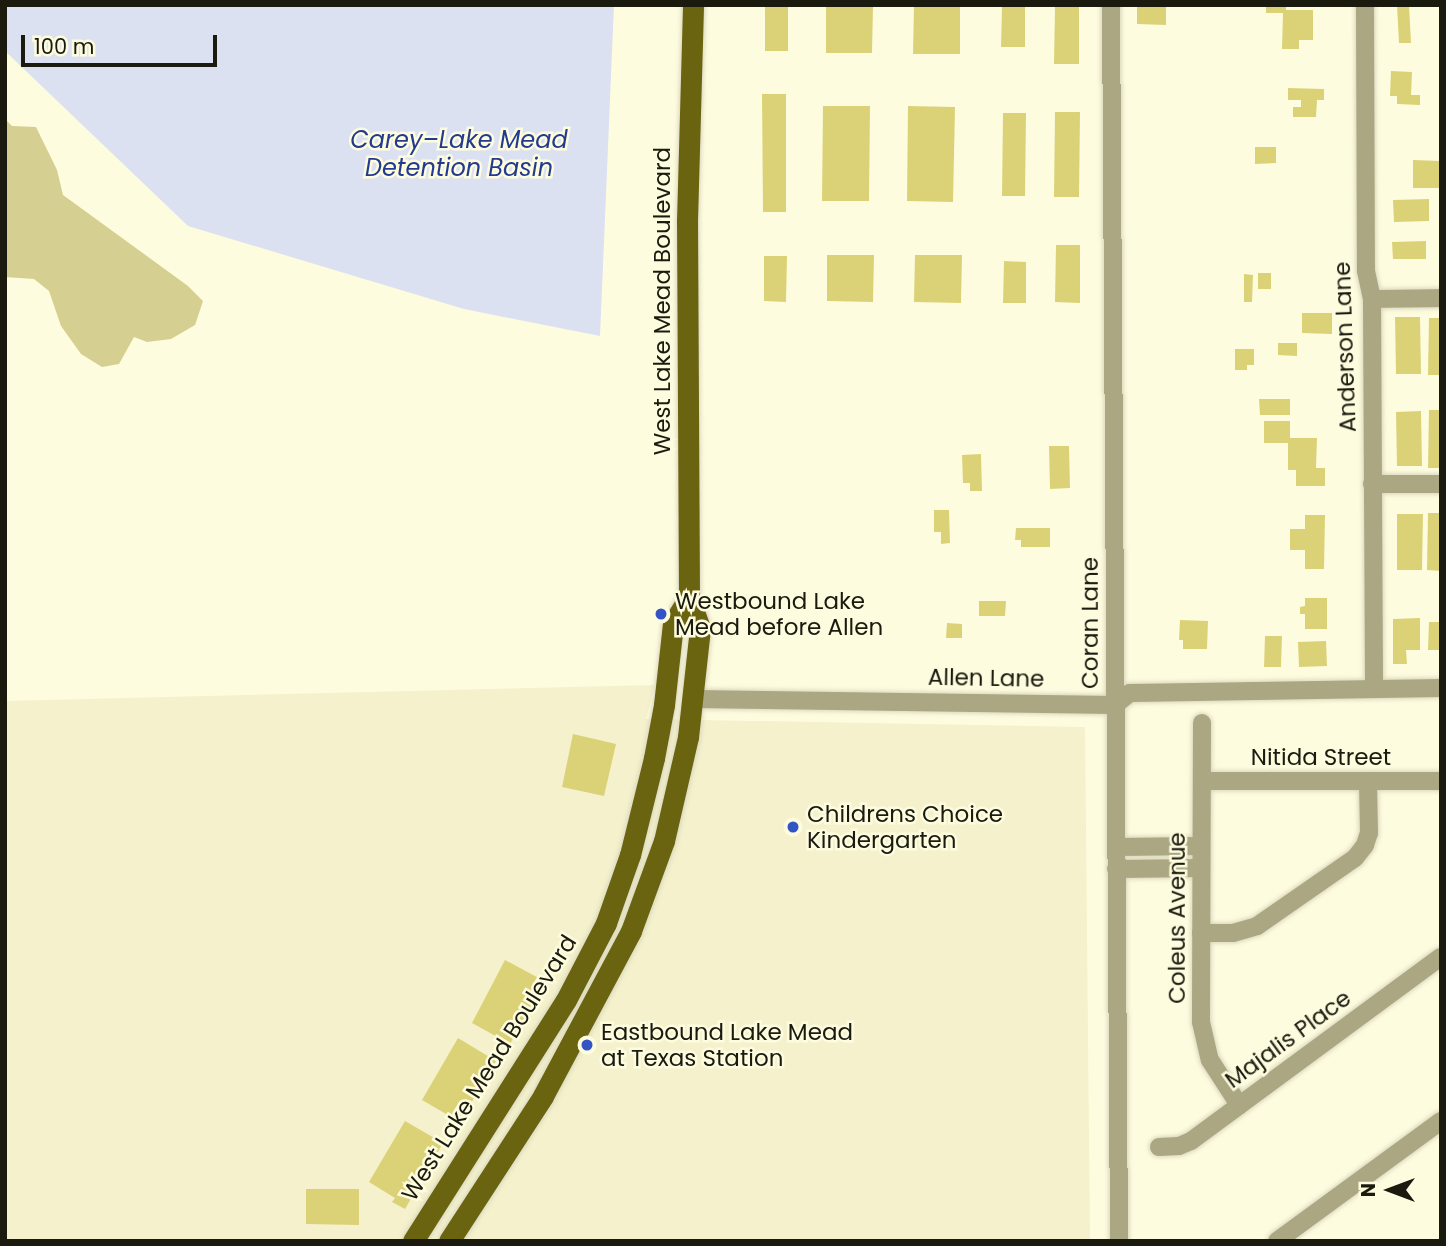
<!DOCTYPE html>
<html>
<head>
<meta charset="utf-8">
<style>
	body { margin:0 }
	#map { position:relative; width:1446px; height:1246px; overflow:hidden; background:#fefcdf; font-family:Poppins,sans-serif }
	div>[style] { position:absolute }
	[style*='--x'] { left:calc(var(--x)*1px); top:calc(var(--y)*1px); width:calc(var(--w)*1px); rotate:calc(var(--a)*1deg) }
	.built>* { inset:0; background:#f4f1cc }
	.green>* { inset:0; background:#d5cf91 }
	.water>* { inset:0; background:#dbe1f1 }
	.building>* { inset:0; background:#dbd277 }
	.roads { filter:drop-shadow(0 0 2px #dad8be) drop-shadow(0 0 2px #dad8be) }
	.minor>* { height:18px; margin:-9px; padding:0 9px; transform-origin:9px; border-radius:9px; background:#aaa782 }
	.major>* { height:21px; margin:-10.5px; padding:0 10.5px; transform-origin:10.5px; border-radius:10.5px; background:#6a6310 }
	.dots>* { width:19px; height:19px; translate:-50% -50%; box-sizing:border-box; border:4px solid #fefcdf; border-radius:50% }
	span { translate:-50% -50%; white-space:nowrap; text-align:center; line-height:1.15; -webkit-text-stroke:5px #fefcdf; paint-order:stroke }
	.street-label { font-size:23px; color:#1a1a0f }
	.poi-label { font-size:23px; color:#1a1a0f }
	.left { translate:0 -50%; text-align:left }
	.water-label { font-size:24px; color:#223b90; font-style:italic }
	.frame { position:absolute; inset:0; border:7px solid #1a1a0f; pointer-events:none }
	.north { position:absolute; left:1355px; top:1155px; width:70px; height:70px; -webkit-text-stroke:5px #fefcdf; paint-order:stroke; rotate:270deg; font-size:19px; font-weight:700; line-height:28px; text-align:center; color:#1a1a0f }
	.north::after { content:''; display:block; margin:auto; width:24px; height:32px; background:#1a1a0f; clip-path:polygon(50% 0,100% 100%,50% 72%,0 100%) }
	.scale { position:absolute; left:21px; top:35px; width:196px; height:32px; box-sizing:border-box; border:4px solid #1a1a0f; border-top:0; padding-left:9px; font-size:21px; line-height:24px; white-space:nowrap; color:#1a1a0f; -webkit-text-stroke:5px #fefcdf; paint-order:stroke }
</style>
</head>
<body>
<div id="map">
	<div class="built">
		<i style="clip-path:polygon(655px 685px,646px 719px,1085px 727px,1090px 1241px,5px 1241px,5px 701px)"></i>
	</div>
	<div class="green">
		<i style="clip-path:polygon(5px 119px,12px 126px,36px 127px,57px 170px,63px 195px,188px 286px,203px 301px,195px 325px,171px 339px,147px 342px,134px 337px,119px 364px,102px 367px,81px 354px,61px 326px,49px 291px,34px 279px,5px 277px)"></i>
	</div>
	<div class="water">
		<i style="clip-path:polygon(5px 5px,614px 5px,600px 336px,464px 309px,188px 226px,5px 51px)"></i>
	</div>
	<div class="building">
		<i style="clip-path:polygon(1137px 5px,1166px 5px,1166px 25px,1137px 24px)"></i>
		<i style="clip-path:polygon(1266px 5px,1286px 5px,1286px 10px,1313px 10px,1313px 40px,1299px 40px,1299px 49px,1282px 49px,1283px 13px,1266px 13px)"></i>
		<i style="clip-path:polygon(1397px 5px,1409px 5px,1411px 43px,1399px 43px)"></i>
		<i style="clip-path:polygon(765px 6px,788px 6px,788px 51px,765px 51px)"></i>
		<i style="clip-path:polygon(826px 6px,873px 6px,872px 53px,826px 53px)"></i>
		<i style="clip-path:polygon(914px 6px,960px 7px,960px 54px,913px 54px)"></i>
		<i style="clip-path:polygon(1002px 7px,1025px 7px,1025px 47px,1001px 47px)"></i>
		<i style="clip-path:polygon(1055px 7px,1079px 7px,1079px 64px,1054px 64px)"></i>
		<i style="clip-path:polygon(1391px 71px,1412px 72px,1411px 95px,1420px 95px,1420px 105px,1397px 104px,1397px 96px,1390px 96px)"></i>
		<i style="clip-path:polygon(1288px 88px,1324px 89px,1324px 100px,1317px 100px,1316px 117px,1293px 117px,1293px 107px,1301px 107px,1301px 100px,1288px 100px)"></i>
		<i style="clip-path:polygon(762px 94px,786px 94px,786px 212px,763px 212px)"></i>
		<i style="clip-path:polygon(823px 106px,870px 106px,869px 201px,822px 201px)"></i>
		<i style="clip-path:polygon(908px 106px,955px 107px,953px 202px,907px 201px)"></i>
		<i style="clip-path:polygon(1055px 112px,1080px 112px,1079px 197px,1054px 197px)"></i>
		<i style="clip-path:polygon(1003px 113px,1026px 113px,1025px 196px,1002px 196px)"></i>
		<i style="clip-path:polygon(1255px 147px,1276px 147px,1276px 163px,1255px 164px)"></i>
		<i style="clip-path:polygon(1413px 160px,1441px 161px,1441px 188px,1413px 188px)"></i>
		<i style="clip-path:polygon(1429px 199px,1429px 221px,1394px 222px,1393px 200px)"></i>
		<i style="clip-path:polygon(1426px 241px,1426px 259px,1393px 259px,1392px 242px)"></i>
		<i style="clip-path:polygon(1056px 245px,1080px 245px,1080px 303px,1055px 302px)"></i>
		<i style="clip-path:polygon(827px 255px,874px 255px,873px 302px,827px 301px)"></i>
		<i style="clip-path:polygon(915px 255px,962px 255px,961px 303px,914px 302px)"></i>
		<i style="clip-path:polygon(764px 256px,787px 256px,786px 302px,764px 301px)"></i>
		<i style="clip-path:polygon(1004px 261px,1026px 262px,1026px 303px,1003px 303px)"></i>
		<i style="clip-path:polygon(1258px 273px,1271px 273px,1271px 289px,1258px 289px)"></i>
		<i style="clip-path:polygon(1244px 274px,1253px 275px,1252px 302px,1244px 302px)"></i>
		<i style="clip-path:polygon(1302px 313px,1332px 313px,1332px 334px,1302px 333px)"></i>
		<i style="clip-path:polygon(1395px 317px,1420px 317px,1421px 374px,1396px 374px)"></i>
		<i style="clip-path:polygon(1429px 318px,1441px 318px,1441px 375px,1428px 375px)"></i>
		<i style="clip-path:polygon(1278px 343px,1297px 343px,1297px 356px,1278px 355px)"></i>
		<i style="clip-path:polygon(1235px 349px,1254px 349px,1254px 365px,1247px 365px,1247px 370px,1235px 370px)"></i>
		<i style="clip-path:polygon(1259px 399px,1290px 399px,1290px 415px,1260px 415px)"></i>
		<i style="clip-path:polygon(1429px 410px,1441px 410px,1441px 468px,1428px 468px)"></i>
		<i style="clip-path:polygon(1421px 411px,1422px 466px,1397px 466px,1396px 412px)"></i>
		<i style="clip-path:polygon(1264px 421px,1290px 421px,1290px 438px,1317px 438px,1316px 468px,1325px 468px,1325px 486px,1296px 486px,1296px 470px,1288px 470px,1288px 443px,1264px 443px)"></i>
		<i style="clip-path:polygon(1049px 446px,1069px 446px,1070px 488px,1050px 489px)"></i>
		<i style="clip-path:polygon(981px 454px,982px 491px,970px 491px,970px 483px,963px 483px,962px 455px)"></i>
		<i style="clip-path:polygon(934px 510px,949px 510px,950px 543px,941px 544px,941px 532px,934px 532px)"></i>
		<i style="clip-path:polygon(1428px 513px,1441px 513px,1441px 571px,1427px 570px)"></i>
		<i style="clip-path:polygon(1397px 514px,1423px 514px,1422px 570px,1397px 570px)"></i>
		<i style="clip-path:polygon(1305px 515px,1325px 515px,1324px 569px,1305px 569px,1305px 550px,1290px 550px,1290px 529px,1305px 529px)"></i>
		<i style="clip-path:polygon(1016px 528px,1050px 528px,1050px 547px,1021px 547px,1021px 540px,1015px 540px)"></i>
		<i style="clip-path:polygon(1305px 598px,1327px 598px,1327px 629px,1305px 629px,1305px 614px,1300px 614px,1300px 607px,1305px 606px)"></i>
		<i style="clip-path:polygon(979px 601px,1006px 601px,1005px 616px,979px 616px)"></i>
		<i style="clip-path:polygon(1420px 618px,1420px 650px,1406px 650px,1407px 664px,1393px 664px,1393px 619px)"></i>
		<i style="clip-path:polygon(1180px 620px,1208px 621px,1207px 649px,1183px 649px,1183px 640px,1179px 640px)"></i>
		<i style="clip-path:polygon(1429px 622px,1441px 622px,1441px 650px,1428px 650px)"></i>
		<i style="clip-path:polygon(947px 623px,962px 624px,962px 638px,946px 638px)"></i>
		<i style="clip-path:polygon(1265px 636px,1282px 636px,1281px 667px,1264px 667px)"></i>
		<i style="clip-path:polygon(1326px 641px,1327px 666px,1299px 667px,1298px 642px)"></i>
		<i style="clip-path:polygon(573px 734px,616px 744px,604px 796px,562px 787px)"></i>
		<i style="clip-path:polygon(505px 960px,544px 981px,510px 1044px,472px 1023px)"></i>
		<i style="clip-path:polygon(458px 1038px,496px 1061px,460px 1122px,422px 1100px)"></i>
		<i style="clip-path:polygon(405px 1121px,443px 1143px,405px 1209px,392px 1202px,395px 1198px,369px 1182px)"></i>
		<i style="clip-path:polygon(306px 1189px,359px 1189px,359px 1225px,306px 1224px)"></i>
	</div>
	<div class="roads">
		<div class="minor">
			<i style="--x:1111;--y:5;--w:1236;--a:89.63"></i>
			<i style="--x:1365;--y:5;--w:266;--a:89.8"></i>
			<i style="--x:1366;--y:271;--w:29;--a:78"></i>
			<i style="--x:1372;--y:299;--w:389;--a:89.7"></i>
			<i style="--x:1372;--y:299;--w:69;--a:-0.8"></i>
			<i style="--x:1372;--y:484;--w:69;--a:0"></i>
			<i style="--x:694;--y:699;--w:421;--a:0.8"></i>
			<i style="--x:1115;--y:705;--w:19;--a:-39"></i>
			<i style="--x:1130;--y:693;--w:311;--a:-0.9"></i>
			<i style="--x:1202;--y:723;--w:299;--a:90.2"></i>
			<i style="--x:1201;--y:1022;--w:39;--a:77"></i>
			<i style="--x:1210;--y:1060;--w:54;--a:57.2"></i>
			<i style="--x:1202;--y:781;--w:239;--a:0"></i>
			<i style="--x:1116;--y:847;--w:85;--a:-0.7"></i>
			<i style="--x:1116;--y:869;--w:85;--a:-0.7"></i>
			<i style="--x:1201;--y:933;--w:32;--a:0"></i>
			<i style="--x:1233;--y:933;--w:25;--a:-16"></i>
			<i style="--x:1257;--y:926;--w:119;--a:-34.8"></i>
			<i style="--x:1355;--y:858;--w:16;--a:-52"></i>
			<i style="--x:1365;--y:845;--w:13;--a:-72"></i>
			<i style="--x:1369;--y:833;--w:52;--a:-91.1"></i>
			<i style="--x:1159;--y:1147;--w:20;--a:-3"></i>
			<i style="--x:1179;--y:1146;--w:13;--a:-23"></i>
			<i style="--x:1191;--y:1141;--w:310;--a:-36.4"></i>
			<i style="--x:1277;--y:1241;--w:203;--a:-36.2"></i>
		</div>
		<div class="major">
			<i style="--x:413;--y:1241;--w:285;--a:-57.6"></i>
			<i style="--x:566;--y:1000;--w:87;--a:-62.5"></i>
			<i style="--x:606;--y:923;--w:72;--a:-70.6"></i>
			<i style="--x:630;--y:855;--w:100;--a:-76.1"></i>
			<i style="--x:654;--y:758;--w:54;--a:-79.3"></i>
			<i style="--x:664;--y:705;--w:82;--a:-83.7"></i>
			<i style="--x:673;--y:623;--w:31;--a:-58"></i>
			<i style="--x:449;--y:1241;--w:173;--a:-57"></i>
			<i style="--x:543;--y:1096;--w:187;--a:-61.9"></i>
			<i style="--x:631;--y:931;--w:96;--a:-69.9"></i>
			<i style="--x:664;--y:841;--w:107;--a:-77"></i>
			<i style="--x:688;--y:737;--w:110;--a:-83.7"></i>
			<i style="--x:700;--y:628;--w:33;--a:-110"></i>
			<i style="--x:689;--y:597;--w:376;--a:-90.3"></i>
			<i style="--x:687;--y:221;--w:216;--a:-88.4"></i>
		</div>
	</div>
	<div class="dots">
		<i style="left:661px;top:614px;background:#3354c4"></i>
		<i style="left:793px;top:827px;background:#3354c4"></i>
		<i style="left:587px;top:1045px;background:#3354c4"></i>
	</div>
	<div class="street-label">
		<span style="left:662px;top:301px;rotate:-90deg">West Lake Mead Boulevard</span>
		<span style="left:1345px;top:347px;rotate:-92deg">Anderson Lane</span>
		<span style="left:1090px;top:623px;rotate:-90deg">Coran Lane</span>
		<span style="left:986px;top:678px;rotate:1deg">Allen Lane</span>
		<span style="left:1321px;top:757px">Nitida Street</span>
		<span style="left:1177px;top:918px;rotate:-90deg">Coleus Avenue</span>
		<span style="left:1288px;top:1039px;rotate:-36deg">Majalis Place</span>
		<span style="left:489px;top:1068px;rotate:-58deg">West Lake Mead Boulevard</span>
	</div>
	<div class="poi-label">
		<span class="left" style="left:675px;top:614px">Westbound Lake<br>Mead before Allen</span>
		<span class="left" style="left:807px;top:827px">Childrens Choice<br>Kindergarten</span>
		<span class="left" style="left:601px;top:1045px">Eastbound Lake Mead<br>at Texas Station</span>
	</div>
	<div class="water-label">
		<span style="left:459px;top:154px">Carey–Lake Mead<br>Detention Basin</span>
	</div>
	<div class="frame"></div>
	<div class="north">N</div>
	<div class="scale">100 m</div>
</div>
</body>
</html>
